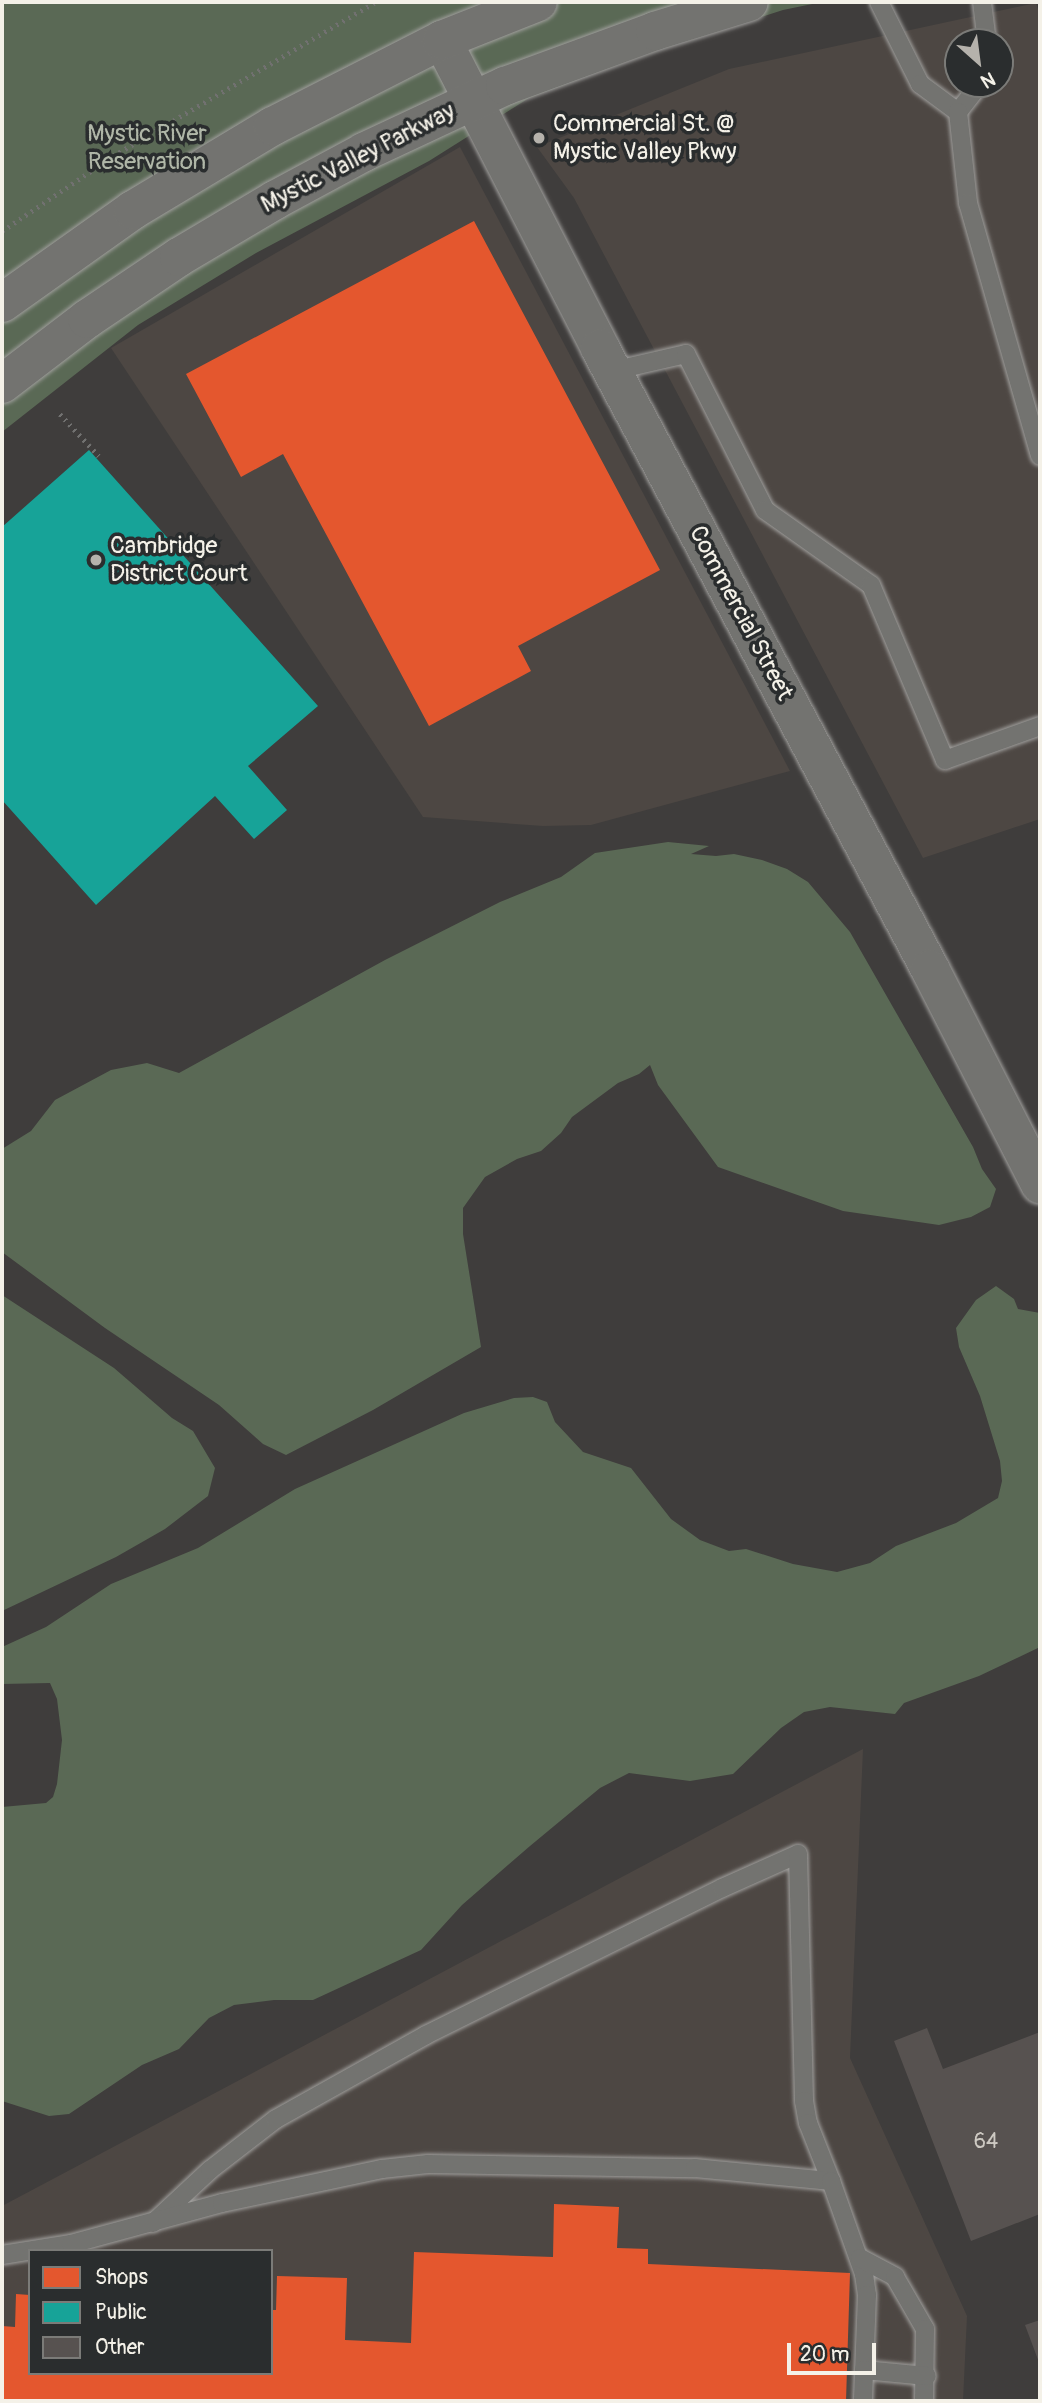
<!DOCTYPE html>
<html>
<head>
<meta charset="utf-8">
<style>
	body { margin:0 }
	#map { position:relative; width:1042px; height:2403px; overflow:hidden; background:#3f3d3c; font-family:Pangolin,sans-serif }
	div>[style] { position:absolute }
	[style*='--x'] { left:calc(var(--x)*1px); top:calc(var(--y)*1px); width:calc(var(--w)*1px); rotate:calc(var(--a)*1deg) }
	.built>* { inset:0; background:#4d4743 }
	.green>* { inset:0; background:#5a6955 }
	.shops>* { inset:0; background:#e4572e }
	.public>* { inset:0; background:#17a398 }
	.building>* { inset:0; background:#575250 }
	.path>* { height:4.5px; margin-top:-2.25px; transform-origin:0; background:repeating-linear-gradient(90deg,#717170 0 2px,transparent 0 7px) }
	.roads { filter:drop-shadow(0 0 2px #a09f9d) drop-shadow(0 0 2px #a09f9d) }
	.service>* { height:18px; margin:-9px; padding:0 9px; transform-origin:9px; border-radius:9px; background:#737370 }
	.tertiary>* { height:38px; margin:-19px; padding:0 19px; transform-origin:19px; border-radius:19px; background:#737370 }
	.trunk>* { height:38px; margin:-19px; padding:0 19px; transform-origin:19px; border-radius:19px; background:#737370 }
	.dots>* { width:19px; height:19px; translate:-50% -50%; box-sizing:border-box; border:4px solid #2a2d2e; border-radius:50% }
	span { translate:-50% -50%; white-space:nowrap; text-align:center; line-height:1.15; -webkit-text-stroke:7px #2a2d2e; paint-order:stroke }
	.number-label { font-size:21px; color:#cdc9c2 }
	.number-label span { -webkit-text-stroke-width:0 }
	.poi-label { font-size:24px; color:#f4f1e8 }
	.left { translate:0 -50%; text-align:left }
	.park-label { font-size:24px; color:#b0b7a8 }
	.street-label { font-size:24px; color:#f4f1e8 }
	.frame { position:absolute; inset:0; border:4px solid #f4f1e8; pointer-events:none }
	.legend { position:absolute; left:28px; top:2249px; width:245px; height:126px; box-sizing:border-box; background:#2a2d2e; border:2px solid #7b7b78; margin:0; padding:9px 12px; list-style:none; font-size:21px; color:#f4f1e8 }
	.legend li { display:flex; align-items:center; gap:14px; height:35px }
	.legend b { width:35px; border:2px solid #7b7b78 }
	.north { position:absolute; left:944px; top:28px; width:70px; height:70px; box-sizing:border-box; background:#2a2d2e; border:2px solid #7b7b78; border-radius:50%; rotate:152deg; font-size:19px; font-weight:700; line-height:28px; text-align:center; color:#f4f1e8 }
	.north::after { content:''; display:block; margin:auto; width:24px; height:32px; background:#b5b2ac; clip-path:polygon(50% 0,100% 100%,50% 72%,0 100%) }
	.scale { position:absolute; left:787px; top:2343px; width:89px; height:32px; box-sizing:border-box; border:4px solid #f4f1e8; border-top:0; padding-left:9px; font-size:21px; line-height:24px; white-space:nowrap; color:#f4f1e8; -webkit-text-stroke:5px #2a2d2e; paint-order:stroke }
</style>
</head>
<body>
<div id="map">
	<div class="built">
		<i style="clip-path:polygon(evenodd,1036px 3px,1040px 16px,1040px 819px,923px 858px,574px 198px,537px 147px,729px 69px,1036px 3px,958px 42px,1000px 42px,1000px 84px,958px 84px,958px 42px)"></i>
		<i style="clip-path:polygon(460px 147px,790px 771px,591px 825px,543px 826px,423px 817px,111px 348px)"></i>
		<i style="clip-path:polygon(evenodd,863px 1749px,850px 2058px,967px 2316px,963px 2401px,2px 2401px,2px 2206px,863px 1749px,30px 2251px,271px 2251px,271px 2373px,30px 2373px,30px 2251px)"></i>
	</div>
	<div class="green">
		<i style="clip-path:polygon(2px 2px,822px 2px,783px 10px,649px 53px,529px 98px,429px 161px,256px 253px,138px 325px,2px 432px)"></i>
		<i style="clip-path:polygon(668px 842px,709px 846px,691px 854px,716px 856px,734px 854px,762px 860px,787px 869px,808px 882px,850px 932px,973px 1147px,982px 1169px,996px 1189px,990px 1207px,971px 1217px,939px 1225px,843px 1211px,718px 1167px,658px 1085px,650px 1065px,639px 1074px,618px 1083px,572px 1117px,561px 1133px,541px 1151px,517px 1159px,485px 1177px,463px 1208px,463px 1234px,481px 1347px,373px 1410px,286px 1455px,263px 1444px,219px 1405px,105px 1328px,2px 1252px,2px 1149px,31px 1131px,55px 1100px,111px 1070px,147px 1063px,179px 1073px,385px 960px,500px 902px,561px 877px,595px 853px)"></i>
		<i style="clip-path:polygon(996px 1286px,1014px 1299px,1018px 1309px,1040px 1313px,1040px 1647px,979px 1676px,904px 1703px,895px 1714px,830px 1707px,804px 1712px,781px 1728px,733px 1774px,690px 1781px,629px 1773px,600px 1788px,530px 1846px,462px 1905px,421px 1950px,313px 2000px,274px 2000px,234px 2005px,209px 2018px,179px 2049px,142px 2065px,69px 2114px,49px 2116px,2px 2101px,2px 1807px,46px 1803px,53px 1797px,57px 1784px,62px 1740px,57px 1699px,50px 1683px,2px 1684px,2px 1647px,46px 1627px,111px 1584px,198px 1548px,295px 1489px,464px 1413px,514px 1398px,533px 1397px,547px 1402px,555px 1422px,583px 1452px,631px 1468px,671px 1519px,700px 1540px,729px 1551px,746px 1549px,793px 1564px,837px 1572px,870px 1563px,896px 1546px,956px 1523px,998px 1498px,1002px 1481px,1000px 1461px,980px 1396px,959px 1347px,956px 1328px,976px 1300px)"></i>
		<i style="clip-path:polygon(2px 1295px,114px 1368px,172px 1418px,193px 1431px,215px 1468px,208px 1496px,165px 1529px,116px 1557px,2px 1611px)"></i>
	</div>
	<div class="shops">
		<i style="clip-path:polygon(474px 221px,660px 570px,518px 646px,531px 671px,429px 726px,283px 454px,241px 477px,186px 374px)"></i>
		<i style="clip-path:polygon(554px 2204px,619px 2207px,617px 2248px,648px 2249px,648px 2264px,850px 2273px,846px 2401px,2px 2401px,2px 2326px,15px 2327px,16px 2294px,30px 2295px,30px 2373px,271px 2373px,271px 2310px,276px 2310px,277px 2276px,347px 2278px,345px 2340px,411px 2343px,414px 2252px,553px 2257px)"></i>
	</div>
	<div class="public">
		<i style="clip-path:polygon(89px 450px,318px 706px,248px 766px,287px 810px,254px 839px,215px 796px,96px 905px,2px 800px,2px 527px)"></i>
	</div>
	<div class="building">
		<i style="clip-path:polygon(927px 2028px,943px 2069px,1040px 2032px,1040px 2214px,971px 2241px,894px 2041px)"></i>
		<i style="clip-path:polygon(1040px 2320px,1040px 2365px,1025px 2325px)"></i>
	</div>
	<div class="path">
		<i style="--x:2;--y:231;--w:134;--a:-34"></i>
		<i style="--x:113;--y:156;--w:304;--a:-30.4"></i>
		<i style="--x:60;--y:414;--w:57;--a:47.1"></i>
	</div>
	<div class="roads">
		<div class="service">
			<i style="--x:879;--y:2;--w:92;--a:63.4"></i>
			<i style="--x:920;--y:84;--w:47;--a:36.4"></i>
			<i style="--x:958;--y:112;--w:36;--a:-52"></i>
			<i style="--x:982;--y:2;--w:40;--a:82.9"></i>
			<i style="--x:958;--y:112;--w:92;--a:83.7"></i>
			<i style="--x:968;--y:203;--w:263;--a:74.1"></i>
			<i style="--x:612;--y:371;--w:76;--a:-12.9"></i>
			<i style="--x:686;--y:354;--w:175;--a:63.1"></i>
			<i style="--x:765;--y:510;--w:130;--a:35.3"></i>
			<i style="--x:871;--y:585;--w:190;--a:67.1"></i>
			<i style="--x:945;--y:760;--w:101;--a:-19.7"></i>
			<i style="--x:153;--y:2223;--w:78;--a:-42.9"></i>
			<i style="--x:210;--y:2170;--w:83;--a:-37.7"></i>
			<i style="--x:276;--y:2119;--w:172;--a:-29.2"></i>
			<i style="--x:426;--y:2035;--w:330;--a:-26.4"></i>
			<i style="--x:722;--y:1888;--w:83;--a:-24.1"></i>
			<i style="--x:798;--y:1854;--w:247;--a:88.6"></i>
			<i style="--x:804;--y:2101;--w:22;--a:80"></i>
			<i style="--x:808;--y:2123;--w:62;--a:68.4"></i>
			<i style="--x:2;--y:2255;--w:70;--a:-9.1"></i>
			<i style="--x:71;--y:2244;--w:156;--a:-15.2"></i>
			<i style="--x:222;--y:2203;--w:164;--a:-12"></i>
			<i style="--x:382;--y:2169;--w:46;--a:-6.2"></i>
			<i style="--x:428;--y:2164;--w:267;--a:0.9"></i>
			<i style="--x:695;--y:2168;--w:137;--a:5.5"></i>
			<i style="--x:831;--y:2181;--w:99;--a:70.5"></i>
			<i style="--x:864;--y:2274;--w:21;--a:82"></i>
			<i style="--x:867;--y:2295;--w:106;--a:92.2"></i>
			<i style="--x:860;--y:2258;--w:40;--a:28"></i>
			<i style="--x:895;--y:2277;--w:60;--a:60"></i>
			<i style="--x:925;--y:2329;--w:72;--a:90.8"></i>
			<i style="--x:864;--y:2370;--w:63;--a:5.4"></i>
		</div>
		<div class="tertiary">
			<i style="--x:442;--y:40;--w:346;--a:62.8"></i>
			<i style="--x:600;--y:348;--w:703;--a:62.01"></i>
			<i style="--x:930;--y:969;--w:242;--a:62.9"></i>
		</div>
		<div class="trunk">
			<i style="--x:2;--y:303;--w:161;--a:-35.4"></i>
			<i style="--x:133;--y:210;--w:163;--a:-31"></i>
			<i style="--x:273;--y:126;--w:190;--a:-27"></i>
			<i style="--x:442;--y:40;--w:103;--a:-21.6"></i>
			<i style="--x:2;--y:384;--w:107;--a:-37.4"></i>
			<i style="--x:87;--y:319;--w:111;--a:-34"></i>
			<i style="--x:179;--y:257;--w:112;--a:-30.7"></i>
			<i style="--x:275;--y:200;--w:101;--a:-28.3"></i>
			<i style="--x:364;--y:152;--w:156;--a:-25.1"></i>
			<i style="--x:505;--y:86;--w:160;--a:-20.1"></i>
			<i style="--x:655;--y:31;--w:98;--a:-17.1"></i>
		</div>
	</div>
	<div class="dots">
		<i style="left:539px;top:138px;background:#b5b2ac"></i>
		<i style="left:96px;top:560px;background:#b5b2ac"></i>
	</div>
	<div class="number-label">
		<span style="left:986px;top:2142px">64</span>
	</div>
	<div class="poi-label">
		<span class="left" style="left:553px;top:138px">Commercial St. @<br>Mystic Valley Pkwy</span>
		<span class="left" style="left:110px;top:560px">Cambridge<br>District Court</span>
	</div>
	<div class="park-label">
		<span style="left:147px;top:148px">Mystic River<br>Reservation</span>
	</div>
	<div class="street-label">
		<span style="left:358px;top:158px;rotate:-27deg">Mystic Valley Parkway</span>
		<span style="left:741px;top:613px;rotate:62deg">Commercial Street</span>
	</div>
	<div class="frame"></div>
	<ul class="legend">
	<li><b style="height:19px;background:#e4572e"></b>Shops</li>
	<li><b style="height:19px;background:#17a398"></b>Public</li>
	<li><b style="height:19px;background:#575250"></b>Other</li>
	</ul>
	<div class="north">N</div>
	<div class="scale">20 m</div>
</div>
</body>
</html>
